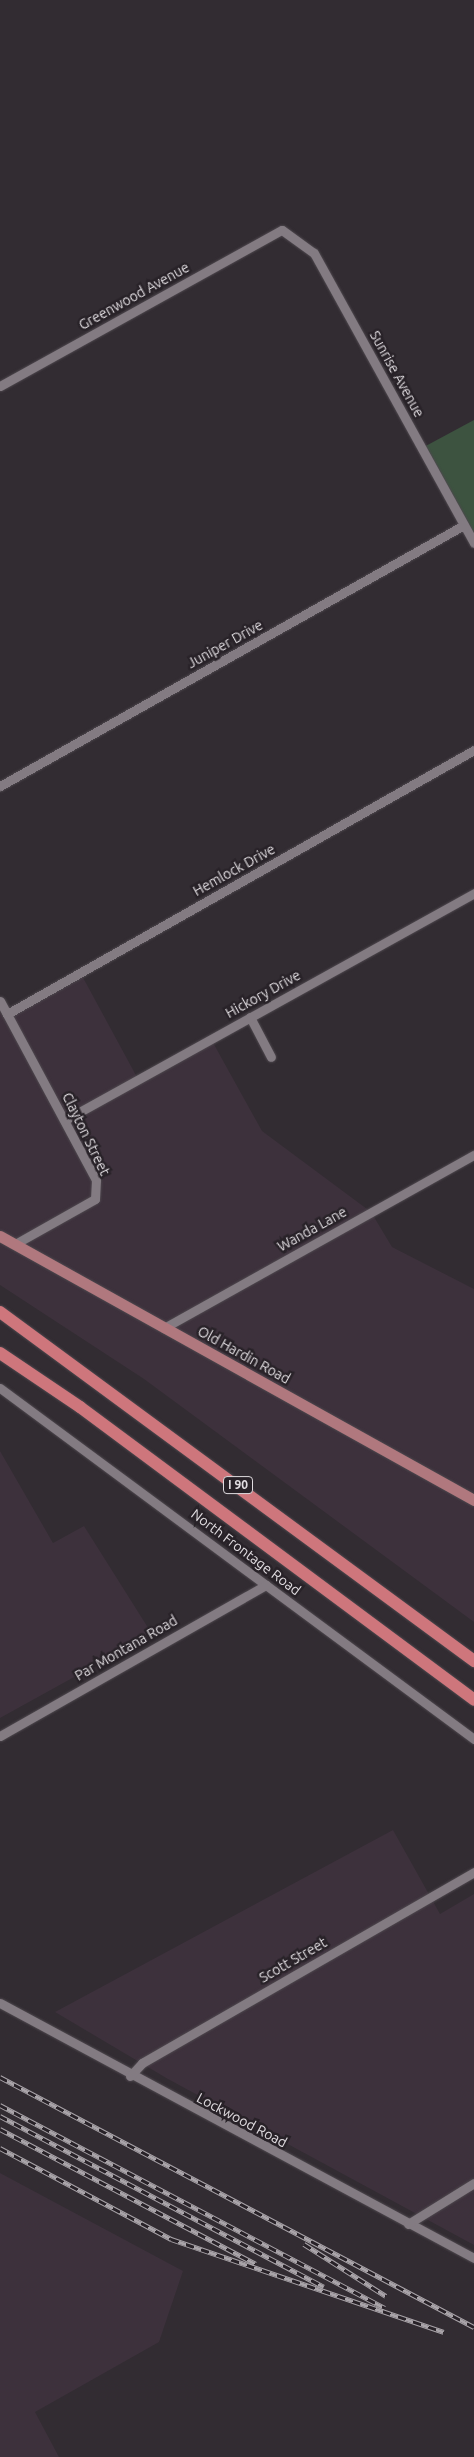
<!DOCTYPE html>
<html>
<head>
<meta charset="utf-8">
<style>
	body { margin:0 }
	#map { position:relative; width:474px; height:2457px; overflow:hidden; background:#322c32; font-family:Ubuntu,sans-serif }
	div>[style] { position:absolute }
	[style*='--x'] { left:calc(var(--x)*1px); top:calc(var(--y)*1px); width:calc(var(--w)*1px); rotate:calc(var(--a)*1deg) }
	.built>* { inset:0; background:#3d313c }
	.green>* { inset:0; background:#3d5340 }
	.roads { filter:drop-shadow(0 0 1px #4e484e) drop-shadow(0 0 1px #4e484e) }
	.minor>* { height:9px; margin:-4.5px; padding:0 4.5px; transform-origin:4.5px; border-radius:4.5px; background:#837b82 }
	.major>* { height:11px; margin:-5.5px; padding:0 5.5px; transform-origin:5.5px; border-radius:5.5px; background:#b0787e }
	.highway>* { height:12px; margin:-6px; padding:0 6px; transform-origin:6px; border-radius:6px; background:#ce767c }
	.rail>* { height:4.5px; margin-top:-2.25px; transform-origin:0; background:repeating-linear-gradient(90deg,#282228 0 8px,#a9a4a9 0 16px); box-sizing:border-box; border-block:1px solid #a9a4a9 }
	span { translate:-50% -50%; white-space:nowrap; text-align:center; line-height:1.15; -webkit-text-stroke:5px #282228; paint-order:stroke }
	.shield-label span { padding:1px 4px; background:#282228; border:1px solid; border-radius:4px; -webkit-text-stroke-width:0 }
	.shield-label { font-size:12px; color:#e1dde1; font-weight:700 }
	.street-label { font-size:14px; color:#e1dde1 }
</style>
</head>
<body>
<div id="map">
	<div class="built">
		<i style="clip-path:polygon(80px 972px,138px 1079px,211px 1039px,262px 1131px,371px 1212px,392px 1247px,474px 1289px,474px 1622px,144px 1379px,0 1285px,0 1001px,7px 1013px)"></i>
		<i style="clip-path:polygon(0 1451px,53px 1543px,84px 1526px,152px 1634px,0 1718px)"></i>
		<i style="clip-path:polygon(393px 1830px,440px 1914px,474px 1894px,474px 2245px,168px 2079px,55px 2012px)"></i>
		<i style="clip-path:polygon(0 2173px,183px 2271px,159px 2342px,35px 2412px,59px 2457px,0 2457px)"></i>
	</div>
	<div class="green">
		<i style="clip-path:polygon(474px 420px,474px 542px,422px 448px)"></i>
	</div>
	<div class="roads">
		<div class="minor">
			<i style="--x:0;--y:386;--w:322;--a:-29"></i>
			<i style="--x:282;--y:230;--w:39;--a:36"></i>
			<i style="--x:314;--y:253;--w:331;--a:61.1"></i>
			<i style="--x:0;--y:786;--w:532;--a:-29.36"></i>
			<i style="--x:0;--y:1001;--w:203;--a:61.8"></i>
			<i style="--x:96;--y:1180;--w:19;--a:93"></i>
			<i style="--x:95;--y:1199;--w:92;--a:150.6"></i>
			<i style="--x:7;--y:1014;--w:536;--a:-29.48"></i>
			<i style="--x:250;--y:1017;--w:45;--a:62.3"></i>
			<i style="--x:65;--y:1120;--w:468;--a:-29"></i>
			<i style="--x:164;--y:1328;--w:355;--a:-29.2"></i>
			<i style="--x:0;--y:1388;--w:590;--a:36.52"></i>
			<i style="--x:0;--y:1736;--w:306;--a:-29.6"></i>
			<i style="--x:0;--y:2003;--w:538;--a:28.28"></i>
			<i style="--x:130;--y:2076;--w:18;--a:-47"></i>
			<i style="--x:142;--y:2063;--w:383;--a:-29.9"></i>
			<i style="--x:408;--y:2224;--w:78;--a:-31.8"></i>
		</div>
		<div class="major">
			<i style="--x:0;--y:1236;--w:543;--a:29.12"></i>
		</div>
		<div class="highway">
			<i style="--x:0;--y:1312;--w:589;--a:36.36"></i>
			<i style="--x:0;--y:1353;--w:97;--a:34"></i>
			<i style="--x:80;--y:1407;--w:491;--a:36.6"></i>
		</div>
	</div>
	<div class="rail">
		<i style="--x:0;--y:2077;--w:536;--a:27.81"></i>
		<i style="--x:0;--y:2105;--w:435;--a:27.8"></i>
		<i style="--x:0;--y:2116;--w:366;--a:27.8"></i>
		<i style="--x:0;--y:2129;--w:289;--a:27.8"></i>
		<i style="--x:0;--y:2148;--w:194;--a:28"></i>
		<i style="--x:171;--y:2239;--w:288;--a:18.8"></i>
		<i style="--x:304;--y:2244;--w:97;--a:32.4"></i>
	</div>
	<div class="shield-label">
		<span style="left:238px;top:1485px">I 90</span>
	</div>
	<div class="street-label">
		<span style="left:134px;top:296px;rotate:-29deg">Greenwood Avenue</span>
		<span style="left:397px;top:374px;rotate:61deg">Sunrise Avenue</span>
		<span style="left:225px;top:644px;rotate:-29deg">Juniper Drive</span>
		<span style="left:234px;top:870px;rotate:-29deg">Hemlock Drive</span>
		<span style="left:263px;top:994px;rotate:-29deg">Hickory Drive</span>
		<span style="left:86px;top:1134px;rotate:64deg">Clayton Street</span>
		<span style="left:312px;top:1229px;rotate:-29deg">Wanda Lane</span>
		<span style="left:244px;top:1355px;rotate:29deg">Old Hardin Road</span>
		<span style="left:246px;top:1552px;rotate:37deg">North Frontage Road</span>
		<span style="left:126px;top:1648px;rotate:-30deg">Par Montana Road</span>
		<span style="left:293px;top:1960px;rotate:-30deg">Scott Street</span>
		<span style="left:242px;top:2120px;rotate:28deg">Lockwood Road</span>
	</div>
</div>
</body>
</html>
